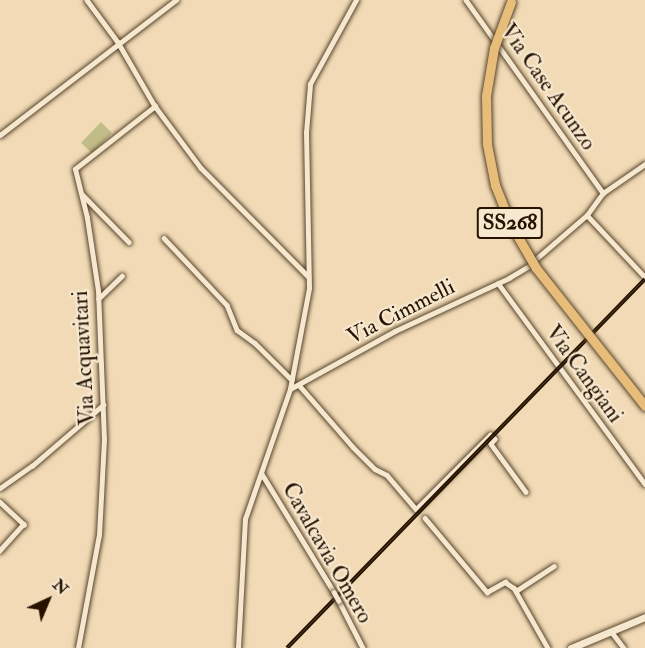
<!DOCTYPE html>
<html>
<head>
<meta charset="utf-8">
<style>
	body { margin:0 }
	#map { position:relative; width:645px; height:648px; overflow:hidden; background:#f1dab5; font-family:"IM FELL Double Pica",serif }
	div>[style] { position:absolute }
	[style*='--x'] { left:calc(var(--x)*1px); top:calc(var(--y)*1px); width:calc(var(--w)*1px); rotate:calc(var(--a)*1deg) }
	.green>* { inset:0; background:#c2bd88 }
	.roads { filter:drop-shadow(0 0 2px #58452d) drop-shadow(0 0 2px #58452d) }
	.street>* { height:4.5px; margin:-2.25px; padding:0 2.25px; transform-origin:2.25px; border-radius:2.25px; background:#f6e7cf }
	.secondary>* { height:7px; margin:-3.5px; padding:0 3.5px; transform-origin:3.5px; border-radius:3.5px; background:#f6e7cf }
	.rail>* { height:4px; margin-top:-2px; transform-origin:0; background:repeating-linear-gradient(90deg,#f6e7cf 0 4.5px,#251300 0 9px); box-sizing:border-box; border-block:2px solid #251300 }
	.bridges { filter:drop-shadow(0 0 2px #58452d) drop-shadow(0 0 2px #58452d) }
	.street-bridge>* { height:4.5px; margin:-2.25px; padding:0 2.25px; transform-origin:2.25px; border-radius:2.25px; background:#f6e7cf }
	.highway-bridge>* { height:9px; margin:-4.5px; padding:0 4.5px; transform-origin:4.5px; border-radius:4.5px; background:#e8bd7a }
	span { translate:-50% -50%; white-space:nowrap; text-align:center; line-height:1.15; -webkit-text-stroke:4.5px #f6e7cf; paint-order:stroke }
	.shield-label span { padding:2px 4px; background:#f6e7cf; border:2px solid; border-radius:4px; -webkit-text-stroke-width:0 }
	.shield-label { font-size:21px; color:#251300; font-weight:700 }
	.street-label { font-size:22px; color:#251300 }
	.north { position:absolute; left:18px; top:570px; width:60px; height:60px; -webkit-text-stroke:4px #f6e7cf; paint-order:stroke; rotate:44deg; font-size:16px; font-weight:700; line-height:24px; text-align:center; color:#251300 }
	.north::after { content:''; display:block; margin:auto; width:21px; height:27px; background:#251300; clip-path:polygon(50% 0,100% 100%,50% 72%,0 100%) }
</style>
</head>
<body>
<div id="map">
	<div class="green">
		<i style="clip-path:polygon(101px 122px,112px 133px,92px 153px,81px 143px)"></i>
	</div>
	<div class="roads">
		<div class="street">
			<i style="--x:87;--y:0;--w:52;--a:53.6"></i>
			<i style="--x:118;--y:42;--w:74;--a:60"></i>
			<i style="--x:155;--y:106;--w:77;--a:53.4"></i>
			<i style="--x:201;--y:168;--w:153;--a:45.3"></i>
			<i style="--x:466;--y:0;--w:237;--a:54.6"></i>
			<i style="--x:0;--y:135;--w:222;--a:-37.5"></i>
			<i style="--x:603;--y:193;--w:51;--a:-34.6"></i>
			<i style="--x:82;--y:194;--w:67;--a:45.6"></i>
			<i style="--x:587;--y:215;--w:83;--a:46.9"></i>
			<i style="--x:164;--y:238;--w:92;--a:46.8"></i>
			<i style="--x:227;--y:305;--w:27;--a:68"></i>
			<i style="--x:237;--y:330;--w:22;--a:36"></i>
			<i style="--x:255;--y:343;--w:52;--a:45"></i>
			<i style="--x:536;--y:259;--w:67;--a:-40.8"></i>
			<i style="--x:587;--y:215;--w:27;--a:-54"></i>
			<i style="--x:498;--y:283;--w:249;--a:53.8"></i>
			<i style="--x:98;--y:299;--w:33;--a:-44"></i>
			<i style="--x:299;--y:385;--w:82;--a:48.9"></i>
			<i style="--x:353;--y:447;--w:31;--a:45"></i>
			<i style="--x:375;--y:469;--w:13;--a:27"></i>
			<i style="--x:387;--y:475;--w:45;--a:49.5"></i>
			<i style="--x:416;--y:509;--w:105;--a:-45"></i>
			<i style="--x:490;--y:435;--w:6;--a:39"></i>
			<i style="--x:495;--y:439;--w:6;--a:129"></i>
			<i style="--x:491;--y:444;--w:59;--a:53.9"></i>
			<i style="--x:290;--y:389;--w:120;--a:-28.9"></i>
			<i style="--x:395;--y:331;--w:126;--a:-24.9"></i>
			<i style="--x:509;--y:278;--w:23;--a:-31"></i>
			<i style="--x:262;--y:474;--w:138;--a:58.6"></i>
			<i style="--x:0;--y:488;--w:39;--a:-35"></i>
			<i style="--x:32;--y:466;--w:94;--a:-40.7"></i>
			<i style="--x:0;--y:502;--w:33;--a:43"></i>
			<i style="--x:24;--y:524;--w:36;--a:132"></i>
			<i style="--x:425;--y:518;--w:97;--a:50"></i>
			<i style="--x:487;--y:592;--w:21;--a:-29"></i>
			<i style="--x:505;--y:582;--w:11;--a:34"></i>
			<i style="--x:514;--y:588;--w:69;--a:60.5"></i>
			<i style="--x:516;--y:591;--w:45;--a:-33.3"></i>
			<i style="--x:339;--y:601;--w:53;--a:62.9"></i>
			<i style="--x:611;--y:631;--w:21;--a:53"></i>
			<i style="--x:78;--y:648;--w:115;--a:-79.5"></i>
			<i style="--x:99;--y:535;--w:95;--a:-87"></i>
			<i style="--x:104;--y:440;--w:149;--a:-92.3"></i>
			<i style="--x:98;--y:291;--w:74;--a:-98.6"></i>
			<i style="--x:87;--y:218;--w:50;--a:-103.8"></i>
			<i style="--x:75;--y:169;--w:102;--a:-38.2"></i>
			<i style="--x:238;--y:648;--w:129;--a:-86.9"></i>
			<i style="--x:245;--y:519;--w:138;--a:-70.9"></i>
			<i style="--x:290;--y:389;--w:103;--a:-79.3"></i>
			<i style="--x:309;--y:288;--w:155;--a:-91.1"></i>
			<i style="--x:306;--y:133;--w:49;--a:-85.3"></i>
			<i style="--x:310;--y:84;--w:96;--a:-61.3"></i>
		</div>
		<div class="secondary">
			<i style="--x:571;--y:648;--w:80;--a:-22.7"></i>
		</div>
	</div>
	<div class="rail">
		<i style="--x:287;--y:648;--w:514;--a:-45.87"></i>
	</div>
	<div class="bridges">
		<div class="street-bridge">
			<i style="--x:334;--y:592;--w:10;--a:61"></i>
		</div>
		<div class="highway-bridge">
			<i style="--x:511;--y:2;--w:49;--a:110.3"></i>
			<i style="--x:494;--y:48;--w:49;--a:99.5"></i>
			<i style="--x:486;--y:96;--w:48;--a:88.8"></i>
			<i style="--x:487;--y:144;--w:42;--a:79"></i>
			<i style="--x:495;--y:185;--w:43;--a:68.2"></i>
			<i style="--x:511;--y:225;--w:50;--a:59.8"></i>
			<i style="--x:536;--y:268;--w:176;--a:51.7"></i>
		</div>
	</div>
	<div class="shield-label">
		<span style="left:510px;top:223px">SS268</span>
	</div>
	<div class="street-label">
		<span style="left:548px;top:87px;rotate:55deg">Via Case Acunzo</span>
		<span style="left:401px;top:312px;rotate:-27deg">Via Cimmelli</span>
		<span style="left:84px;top:358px;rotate:-93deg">Via Acquavitari</span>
		<span style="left:584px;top:374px;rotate:54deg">Via Cangiani</span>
		<span style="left:327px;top:553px;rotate:60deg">Cavalcavia Omero</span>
	</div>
	<div class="north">N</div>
</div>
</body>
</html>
